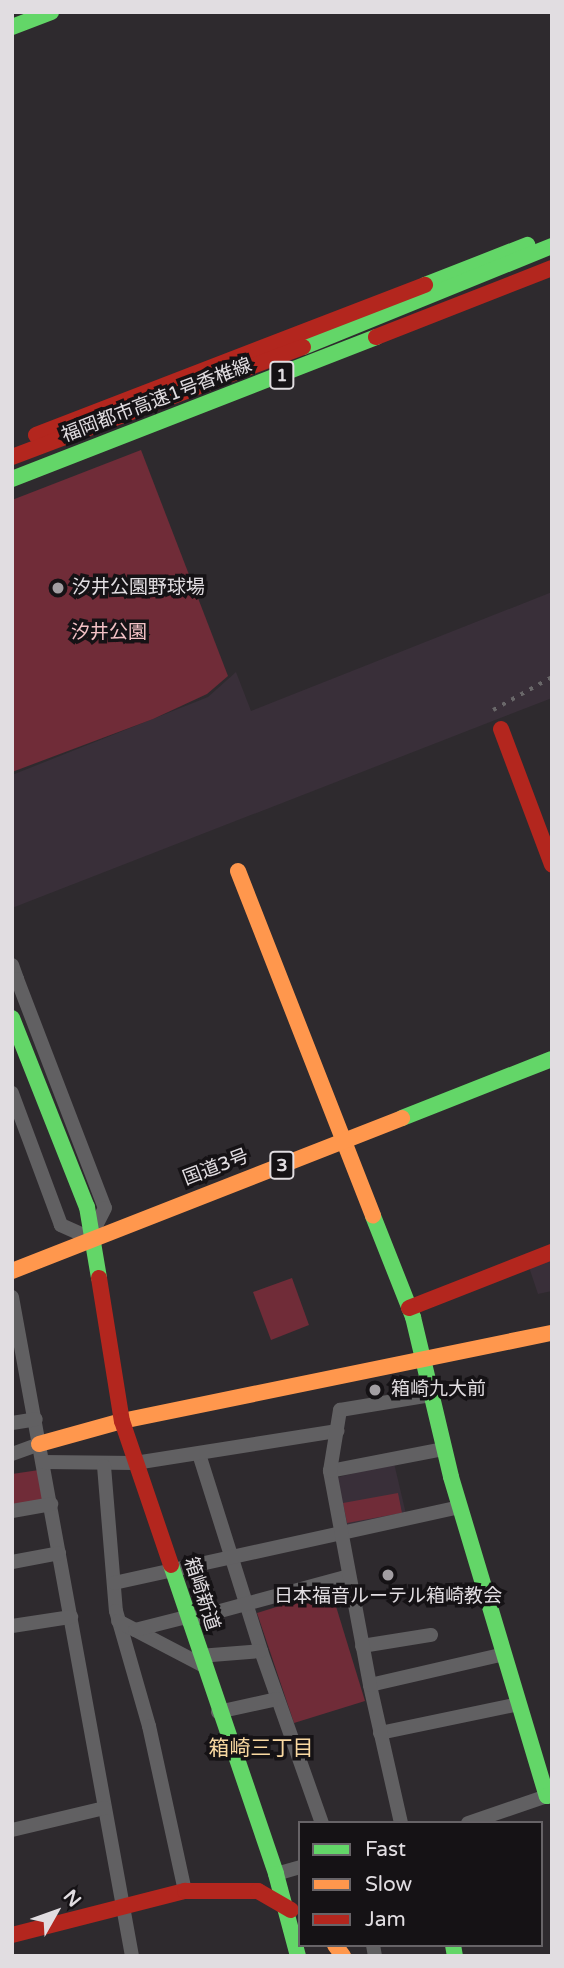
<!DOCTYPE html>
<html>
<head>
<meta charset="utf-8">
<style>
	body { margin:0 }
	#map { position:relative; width:564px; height:1968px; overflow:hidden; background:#2e2a2e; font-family:"Varela Round","Noto Sans JP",sans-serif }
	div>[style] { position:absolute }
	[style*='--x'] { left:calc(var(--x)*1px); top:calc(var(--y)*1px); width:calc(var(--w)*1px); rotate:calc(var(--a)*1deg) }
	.built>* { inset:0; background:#392f39 }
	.green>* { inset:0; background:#702c38 }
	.street>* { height:14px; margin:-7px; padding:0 7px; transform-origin:7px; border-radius:7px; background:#616062 }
	.fast>* { height:16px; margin:-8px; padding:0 8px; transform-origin:8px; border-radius:8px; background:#63d668 }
	.slow>* { height:16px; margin:-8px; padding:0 8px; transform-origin:8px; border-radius:8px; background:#ff974d }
	.jam>* { height:16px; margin:-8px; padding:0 8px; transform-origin:8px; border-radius:8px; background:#b3261e }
	.rail>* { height:3.5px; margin-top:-1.75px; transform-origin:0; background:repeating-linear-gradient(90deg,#696769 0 3.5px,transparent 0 10.5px) }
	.dots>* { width:19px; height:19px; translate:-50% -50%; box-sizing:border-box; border:4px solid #151215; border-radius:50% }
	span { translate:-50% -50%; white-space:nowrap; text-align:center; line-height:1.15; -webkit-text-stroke:7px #151215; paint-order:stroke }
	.shield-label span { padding:2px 5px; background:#151215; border:2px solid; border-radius:5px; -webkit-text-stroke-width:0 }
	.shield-label { font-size:18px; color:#e1dde1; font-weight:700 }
	.street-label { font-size:19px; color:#e1dde1 }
	.poi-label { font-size:19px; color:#e1dde1 }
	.left { translate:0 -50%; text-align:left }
	.park-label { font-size:19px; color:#f3c1c5 }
	.neighbourhood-label { font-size:21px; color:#f9d8a1 }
	.frame { position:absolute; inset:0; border:14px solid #e1dde1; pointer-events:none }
	.legend { position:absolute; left:298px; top:1821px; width:245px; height:126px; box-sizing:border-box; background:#151215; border:2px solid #676367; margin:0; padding:9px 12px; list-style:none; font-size:21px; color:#e1dde1 }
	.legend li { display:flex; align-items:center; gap:14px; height:35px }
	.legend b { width:35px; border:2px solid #676367 }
	.north { position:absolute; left:21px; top:1877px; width:70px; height:70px; -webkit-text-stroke:5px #151215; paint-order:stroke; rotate:50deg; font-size:19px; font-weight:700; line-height:28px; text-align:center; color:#e1dde1 }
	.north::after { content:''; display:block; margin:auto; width:24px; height:32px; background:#e1dde1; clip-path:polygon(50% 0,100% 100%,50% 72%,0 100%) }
</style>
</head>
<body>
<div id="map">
	<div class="built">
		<i style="clip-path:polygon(552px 592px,552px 698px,12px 908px,12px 775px,208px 697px,236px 672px,251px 711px)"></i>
		<i style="clip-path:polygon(552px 1259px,552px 1291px,538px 1294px,529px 1267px)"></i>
		<i style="clip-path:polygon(394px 1463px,406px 1514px,343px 1527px,335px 1478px)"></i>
	</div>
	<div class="green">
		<i style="clip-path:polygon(141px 450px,228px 676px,207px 694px,153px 719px,12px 772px,12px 500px)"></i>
		<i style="clip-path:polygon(292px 1278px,309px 1325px,271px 1340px,253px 1292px)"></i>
		<i style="clip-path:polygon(39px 1470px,45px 1502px,12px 1505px,12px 1474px)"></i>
		<i style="clip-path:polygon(398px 1493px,402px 1513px,347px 1523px,343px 1503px)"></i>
		<i style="clip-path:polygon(331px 1590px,365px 1701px,294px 1723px,257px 1613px)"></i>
	</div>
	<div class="street">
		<i style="--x:12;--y:965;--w:15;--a:70"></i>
		<i style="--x:12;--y:980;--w:5;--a:-11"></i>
		<i style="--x:17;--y:979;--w:245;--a:69"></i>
		<i style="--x:105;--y:1208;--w:34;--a:117"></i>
		<i style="--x:90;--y:1238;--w:32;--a:-156"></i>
		<i style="--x:61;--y:1225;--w:141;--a:-110.4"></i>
		<i style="--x:12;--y:1297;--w:670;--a:79.68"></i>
		<i style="--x:12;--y:1423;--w:24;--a:-9"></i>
		<i style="--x:12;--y:1454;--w:29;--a:-20"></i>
		<i style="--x:199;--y:1454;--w:207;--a:72.5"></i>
		<i style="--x:261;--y:1651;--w:182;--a:70.5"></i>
		<i style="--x:43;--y:1462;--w:92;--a:0.6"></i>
		<i style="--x:135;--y:1463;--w:205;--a:-9"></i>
		<i style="--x:104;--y:1466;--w:145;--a:85.3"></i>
		<i style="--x:116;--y:1611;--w:120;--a:74"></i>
		<i style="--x:149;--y:1726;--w:169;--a:77.7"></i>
		<i style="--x:330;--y:1471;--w:115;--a:-11"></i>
		<i style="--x:12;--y:1511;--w:40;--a:-10"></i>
		<i style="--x:12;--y:1562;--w:48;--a:-10.8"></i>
		<i style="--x:114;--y:1583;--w:354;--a:-12.4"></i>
		<i style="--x:187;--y:1620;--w:168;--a:-15.2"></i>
		<i style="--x:118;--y:1621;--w:95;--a:27.6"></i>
		<i style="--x:12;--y:1626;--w:60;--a:-8.7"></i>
		<i style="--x:135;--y:1630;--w:53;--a:-14.3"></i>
		<i style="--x:362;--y:1646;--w:70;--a:-9.1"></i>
		<i style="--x:199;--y:1656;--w:62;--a:-4.6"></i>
		<i style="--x:370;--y:1685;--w:138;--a:-13"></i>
		<i style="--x:218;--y:1712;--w:60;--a:-12.4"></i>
		<i style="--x:380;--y:1733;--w:142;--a:-11.8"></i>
		<i style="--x:401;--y:1823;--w:141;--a:-102.7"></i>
		<i style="--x:370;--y:1685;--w:218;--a:-100.6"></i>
		<i style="--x:330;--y:1471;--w:62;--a:-80.7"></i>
		<i style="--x:340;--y:1410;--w:92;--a:-9.4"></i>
		<i style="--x:468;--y:1823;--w:83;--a:-18.9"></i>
		<i style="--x:12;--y:1830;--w:95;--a:-13.4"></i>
		<i style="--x:276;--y:1874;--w:25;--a:-16"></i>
		<i style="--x:373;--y:1945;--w:11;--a:80"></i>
	</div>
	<div class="fast">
		<i style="--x:12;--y:27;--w:42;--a:-21"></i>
		<i style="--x:425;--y:285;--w:110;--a:-21.4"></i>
		<i style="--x:303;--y:347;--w:269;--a:-22.1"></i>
		<i style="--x:12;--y:479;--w:391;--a:-21.3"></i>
		<i style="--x:12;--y:1018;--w:203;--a:68.4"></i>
		<i style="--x:87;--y:1207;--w:72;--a:80.4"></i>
		<i style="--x:402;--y:1118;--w:161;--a:-21.5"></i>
		<i style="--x:373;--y:1216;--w:109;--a:68.4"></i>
		<i style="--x:413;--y:1317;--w:164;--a:76.6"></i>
		<i style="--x:451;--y:1477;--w:333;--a:73.3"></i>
		<i style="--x:547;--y:1796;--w:5;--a:-22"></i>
		<i style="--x:171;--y:1565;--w:326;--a:71.2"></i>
		<i style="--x:276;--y:1874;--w:85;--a:75"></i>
		<i style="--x:453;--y:1945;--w:11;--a:80"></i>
	</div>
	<div class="slow">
		<i style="--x:238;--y:871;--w:370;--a:68.6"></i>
		<i style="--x:12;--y:1271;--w:419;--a:-21.4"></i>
		<i style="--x:39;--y:1444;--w:86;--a:-15.5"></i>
		<i style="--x:122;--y:1421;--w:439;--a:-11.6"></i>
		<i style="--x:335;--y:1945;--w:14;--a:54"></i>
	</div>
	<div class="jam">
		<i style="--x:376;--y:337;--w:189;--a:-21.4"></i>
		<i style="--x:36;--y:435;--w:417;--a:-21.1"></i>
		<i style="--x:12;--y:457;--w:311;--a:-20.7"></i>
		<i style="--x:501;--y:729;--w:145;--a:69.4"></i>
		<i style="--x:99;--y:1278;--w:145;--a:80.9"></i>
		<i style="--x:122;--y:1421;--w:152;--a:71.2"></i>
		<i style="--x:409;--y:1308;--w:154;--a:-21.4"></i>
		<i style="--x:12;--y:1935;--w:179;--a:-14.3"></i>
		<i style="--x:185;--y:1891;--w:73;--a:0"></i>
		<i style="--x:258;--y:1891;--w:38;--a:30"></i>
	</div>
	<div class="rail">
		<i style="--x:493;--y:710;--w:68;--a:-29.2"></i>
	</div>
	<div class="dots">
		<i style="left:58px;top:588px;background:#a29ea2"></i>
		<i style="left:375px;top:1390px;background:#a29ea2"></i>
		<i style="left:388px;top:1575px;background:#a29ea2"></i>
	</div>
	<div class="shield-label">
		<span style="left:282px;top:375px">1</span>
		<span style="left:282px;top:1165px">3</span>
	</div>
	<div class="street-label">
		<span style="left:157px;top:401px;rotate:-21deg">福岡都市高速1号香椎線</span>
		<span style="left:216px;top:1168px;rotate:-21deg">国道3号</span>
		<span style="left:201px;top:1594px;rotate:72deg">箱崎新道</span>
	</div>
	<div class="poi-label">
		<span class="left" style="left:72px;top:588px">汐井公園野球場</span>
		<span class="left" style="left:391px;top:1390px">箱崎九大前</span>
		<span style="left:388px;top:1597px">日本福音ルーテル箱崎教会</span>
	</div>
	<div class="park-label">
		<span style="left:109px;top:633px">汐井公園</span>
	</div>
	<div class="neighbourhood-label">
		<span style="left:261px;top:1749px">箱崎三丁目</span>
	</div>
	<div class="frame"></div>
	<ul class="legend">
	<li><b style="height:9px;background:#63d668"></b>Fast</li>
	<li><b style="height:9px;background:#ff974d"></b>Slow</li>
	<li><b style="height:9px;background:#b3261e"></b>Jam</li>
	</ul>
	<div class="north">N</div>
</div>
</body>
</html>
